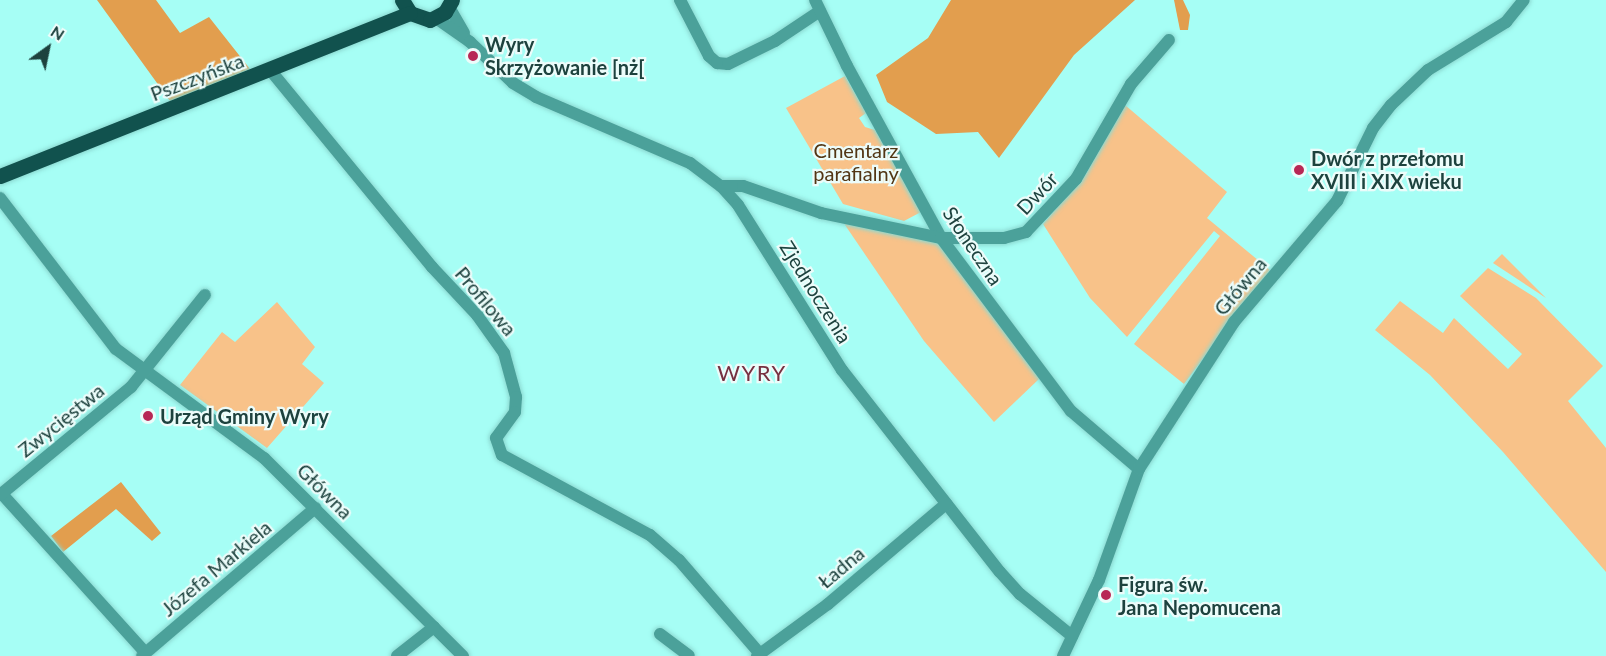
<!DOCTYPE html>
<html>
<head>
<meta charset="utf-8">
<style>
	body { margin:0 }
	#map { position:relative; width:1606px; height:656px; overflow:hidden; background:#a6fef5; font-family:Lato,sans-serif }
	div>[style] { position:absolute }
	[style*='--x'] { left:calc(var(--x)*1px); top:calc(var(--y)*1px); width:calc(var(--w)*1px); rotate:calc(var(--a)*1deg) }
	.green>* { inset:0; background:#f8c289 }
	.forest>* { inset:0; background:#e29e4e }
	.roads { filter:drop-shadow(0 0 2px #8bd8d0) drop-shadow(0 0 2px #8bd8d0) }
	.minor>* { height:12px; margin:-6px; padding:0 6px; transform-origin:6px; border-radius:6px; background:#4ba19a }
	.major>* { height:15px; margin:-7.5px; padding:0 7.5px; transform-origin:7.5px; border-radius:7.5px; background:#11524e }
	.dots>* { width:16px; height:16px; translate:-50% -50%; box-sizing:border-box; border:3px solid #ecfcfa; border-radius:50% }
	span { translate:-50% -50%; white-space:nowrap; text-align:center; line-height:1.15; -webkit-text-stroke:4.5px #ecfcfa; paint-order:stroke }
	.poi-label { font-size:20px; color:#1d423e; font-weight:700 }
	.left { translate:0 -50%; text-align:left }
	.street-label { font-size:20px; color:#1d423e }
	.park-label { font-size:20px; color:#523614 }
	.quarter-label { font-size:22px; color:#763040; letter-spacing:1.5px }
	.north { position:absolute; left:18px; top:18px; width:60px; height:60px; -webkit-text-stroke:4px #ecfcfa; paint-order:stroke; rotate:33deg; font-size:16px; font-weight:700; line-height:24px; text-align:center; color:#1d423e }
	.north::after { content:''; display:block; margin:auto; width:21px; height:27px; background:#1d423e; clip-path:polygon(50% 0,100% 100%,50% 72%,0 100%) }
</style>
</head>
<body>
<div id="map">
	<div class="green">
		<i style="clip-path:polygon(845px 76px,866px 113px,859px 118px,865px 127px,875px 130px,921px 212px,904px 221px,843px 204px,786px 108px)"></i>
		<i style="clip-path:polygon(1125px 105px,1227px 192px,1207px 218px,1270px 270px,1184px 384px,1134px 344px,1220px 236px,1214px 231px,1127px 337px,1090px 298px,1043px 224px,1086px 174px)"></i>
		<i style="clip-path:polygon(843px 222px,940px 241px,1040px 378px,994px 422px,924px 341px)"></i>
		<i style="clip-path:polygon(1502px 254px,1546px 298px,1493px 263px)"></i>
		<i style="clip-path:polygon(1488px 268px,1536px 298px,1603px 366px,1568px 401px,1606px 448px,1606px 572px,1503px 452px,1430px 375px,1375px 330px,1400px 301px,1443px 333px,1454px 318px,1508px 369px,1522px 354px,1460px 296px)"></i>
		<i style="clip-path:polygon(277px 302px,315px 347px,302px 364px,324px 383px,267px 448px,180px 385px,222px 332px,235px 342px)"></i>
	</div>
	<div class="forest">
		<i style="clip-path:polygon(97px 0,156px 0,180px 33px,209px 17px,250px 69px,170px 101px)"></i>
		<i style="clip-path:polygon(951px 0,1135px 0,1074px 55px,999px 158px,978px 132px,936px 134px,887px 102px,876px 75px,928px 38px)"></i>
		<i style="clip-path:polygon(1174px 0,1183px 0,1190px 15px,1188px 30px,1180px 30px)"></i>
		<i style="clip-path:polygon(121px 482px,161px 533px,152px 541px,116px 509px,63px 552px,51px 536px)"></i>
	</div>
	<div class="roads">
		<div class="minor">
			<i style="--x:680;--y:0;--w:63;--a:62.6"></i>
			<i style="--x:709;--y:56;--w:11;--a:41"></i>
			<i style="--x:717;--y:63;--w:11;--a:5"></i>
			<i style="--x:728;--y:64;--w:52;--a:-26.1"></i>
			<i style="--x:775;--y:41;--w:54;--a:-33.7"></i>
			<i style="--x:815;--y:0;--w:73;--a:64.1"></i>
			<i style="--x:847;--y:66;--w:196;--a:61.3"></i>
			<i style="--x:941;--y:238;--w:216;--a:53.1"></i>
			<i style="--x:1071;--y:411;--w:89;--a:40.5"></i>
			<i style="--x:449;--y:7;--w:30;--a:60"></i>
			<i style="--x:436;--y:18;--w:42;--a:35.2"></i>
			<i style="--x:470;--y:42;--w:59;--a:43.6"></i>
			<i style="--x:513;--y:83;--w:27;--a:31"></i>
			<i style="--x:536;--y:97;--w:168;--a:23.2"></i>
			<i style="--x:690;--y:163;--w:39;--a:37"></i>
			<i style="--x:721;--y:186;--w:25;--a:48"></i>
			<i style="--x:738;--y:205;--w:195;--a:57.8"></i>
			<i style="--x:842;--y:370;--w:256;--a:52"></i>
			<i style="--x:1000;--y:572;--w:30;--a:48"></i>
			<i style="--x:1020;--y:594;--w:67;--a:38.9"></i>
			<i style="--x:271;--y:71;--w:254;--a:50.6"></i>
			<i style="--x:432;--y:267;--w:66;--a:46.8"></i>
			<i style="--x:477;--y:315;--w:47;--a:54.6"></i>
			<i style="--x:504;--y:353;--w:46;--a:74.7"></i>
			<i style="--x:516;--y:397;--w:15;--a:94"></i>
			<i style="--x:515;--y:412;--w:32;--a:126"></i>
			<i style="--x:496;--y:438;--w:18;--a:71"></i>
			<i style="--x:502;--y:455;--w:168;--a:28.4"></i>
			<i style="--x:650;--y:535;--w:38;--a:41"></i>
			<i style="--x:679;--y:560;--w:124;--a:49.2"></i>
			<i style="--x:721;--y:186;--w:22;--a:0"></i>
			<i style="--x:743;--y:186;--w:83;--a:19.1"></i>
			<i style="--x:821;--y:213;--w:123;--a:11.8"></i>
			<i style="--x:941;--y:238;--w:63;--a:0"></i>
			<i style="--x:1004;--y:238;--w:23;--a:-15"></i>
			<i style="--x:1026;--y:232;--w:73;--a:-46.7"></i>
			<i style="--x:1076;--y:179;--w:110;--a:-59.9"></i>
			<i style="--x:1131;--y:84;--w:58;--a:-49.2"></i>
			<i style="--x:0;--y:198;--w:190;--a:52.5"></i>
			<i style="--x:116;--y:349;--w:184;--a:36.4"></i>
			<i style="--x:264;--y:458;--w:281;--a:44.9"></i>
			<i style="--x:2;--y:494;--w:213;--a:47.9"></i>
			<i style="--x:0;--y:495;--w:170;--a:-39.5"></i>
			<i style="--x:131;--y:387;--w:118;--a:-51.2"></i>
			<i style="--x:660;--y:634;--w:36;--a:37"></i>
			<i style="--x:142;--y:656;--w:228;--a:-40.5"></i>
			<i style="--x:397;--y:656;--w:47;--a:-38.1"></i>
			<i style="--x:757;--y:656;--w:88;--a:-36.2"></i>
			<i style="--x:828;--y:604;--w:155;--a:-40.3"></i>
			<i style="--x:1063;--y:656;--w:84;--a:-64.7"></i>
			<i style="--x:1099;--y:580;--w:118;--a:-70.2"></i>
			<i style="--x:1139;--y:469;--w:175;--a:-57.1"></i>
			<i style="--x:1234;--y:322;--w:159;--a:-49.6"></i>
			<i style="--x:1337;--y:201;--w:81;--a:-63.7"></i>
			<i style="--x:1373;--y:128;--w:29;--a:-52"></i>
			<i style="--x:1391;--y:105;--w:51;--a:-43.4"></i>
			<i style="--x:1428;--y:70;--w:92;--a:-31.6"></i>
			<i style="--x:1506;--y:22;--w:28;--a:-51"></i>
		</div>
		<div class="major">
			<i style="--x:402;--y:0;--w:15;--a:58"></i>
			<i style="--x:410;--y:13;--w:21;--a:19"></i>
			<i style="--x:430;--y:20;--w:17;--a:-28"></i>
			<i style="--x:445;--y:12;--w:14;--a:-60"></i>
			<i style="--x:0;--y:176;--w:441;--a:-21.7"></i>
		</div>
	</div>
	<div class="dots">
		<i style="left:473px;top:56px;background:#b72855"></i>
		<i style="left:1299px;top:170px;background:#b72855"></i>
		<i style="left:148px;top:416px;background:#b72855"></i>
		<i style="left:1106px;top:595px;background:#b72855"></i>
	</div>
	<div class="poi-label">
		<span class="left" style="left:485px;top:56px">Wyry<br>Skrzyżowanie [nż[</span>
		<span class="left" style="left:1311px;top:170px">Dwór z przełomu<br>XVIII i XIX wieku</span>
		<span class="left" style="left:160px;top:416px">Urząd Gminy Wyry</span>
		<span class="left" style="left:1118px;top:596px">Figura św.<br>Jana Nepomucena</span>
	</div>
	<div class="street-label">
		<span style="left:197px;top:77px;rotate:-21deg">Pszczyńska</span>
		<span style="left:1037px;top:193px;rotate:-47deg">Dwór</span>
		<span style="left:973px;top:246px;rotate:56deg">Słoneczna</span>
		<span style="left:1240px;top:286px;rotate:-50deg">Główna</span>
		<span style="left:816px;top:292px;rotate:58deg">Zjednoczenia</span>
		<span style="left:486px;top:301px;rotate:50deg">Profilowa</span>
		<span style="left:61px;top:420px;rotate:-39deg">Zwycięstwa</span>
		<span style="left:325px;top:491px;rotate:45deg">Główna</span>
		<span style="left:841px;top:567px;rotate:-40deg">Ładna</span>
		<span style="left:216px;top:568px;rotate:-40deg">Józefa Markiela</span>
	</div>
	<div class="park-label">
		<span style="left:856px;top:162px">Cmentarz<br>parafialny</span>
	</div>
	<div class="quarter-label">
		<span style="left:752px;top:373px">WYRY</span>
	</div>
	<div class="north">N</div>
</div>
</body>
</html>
